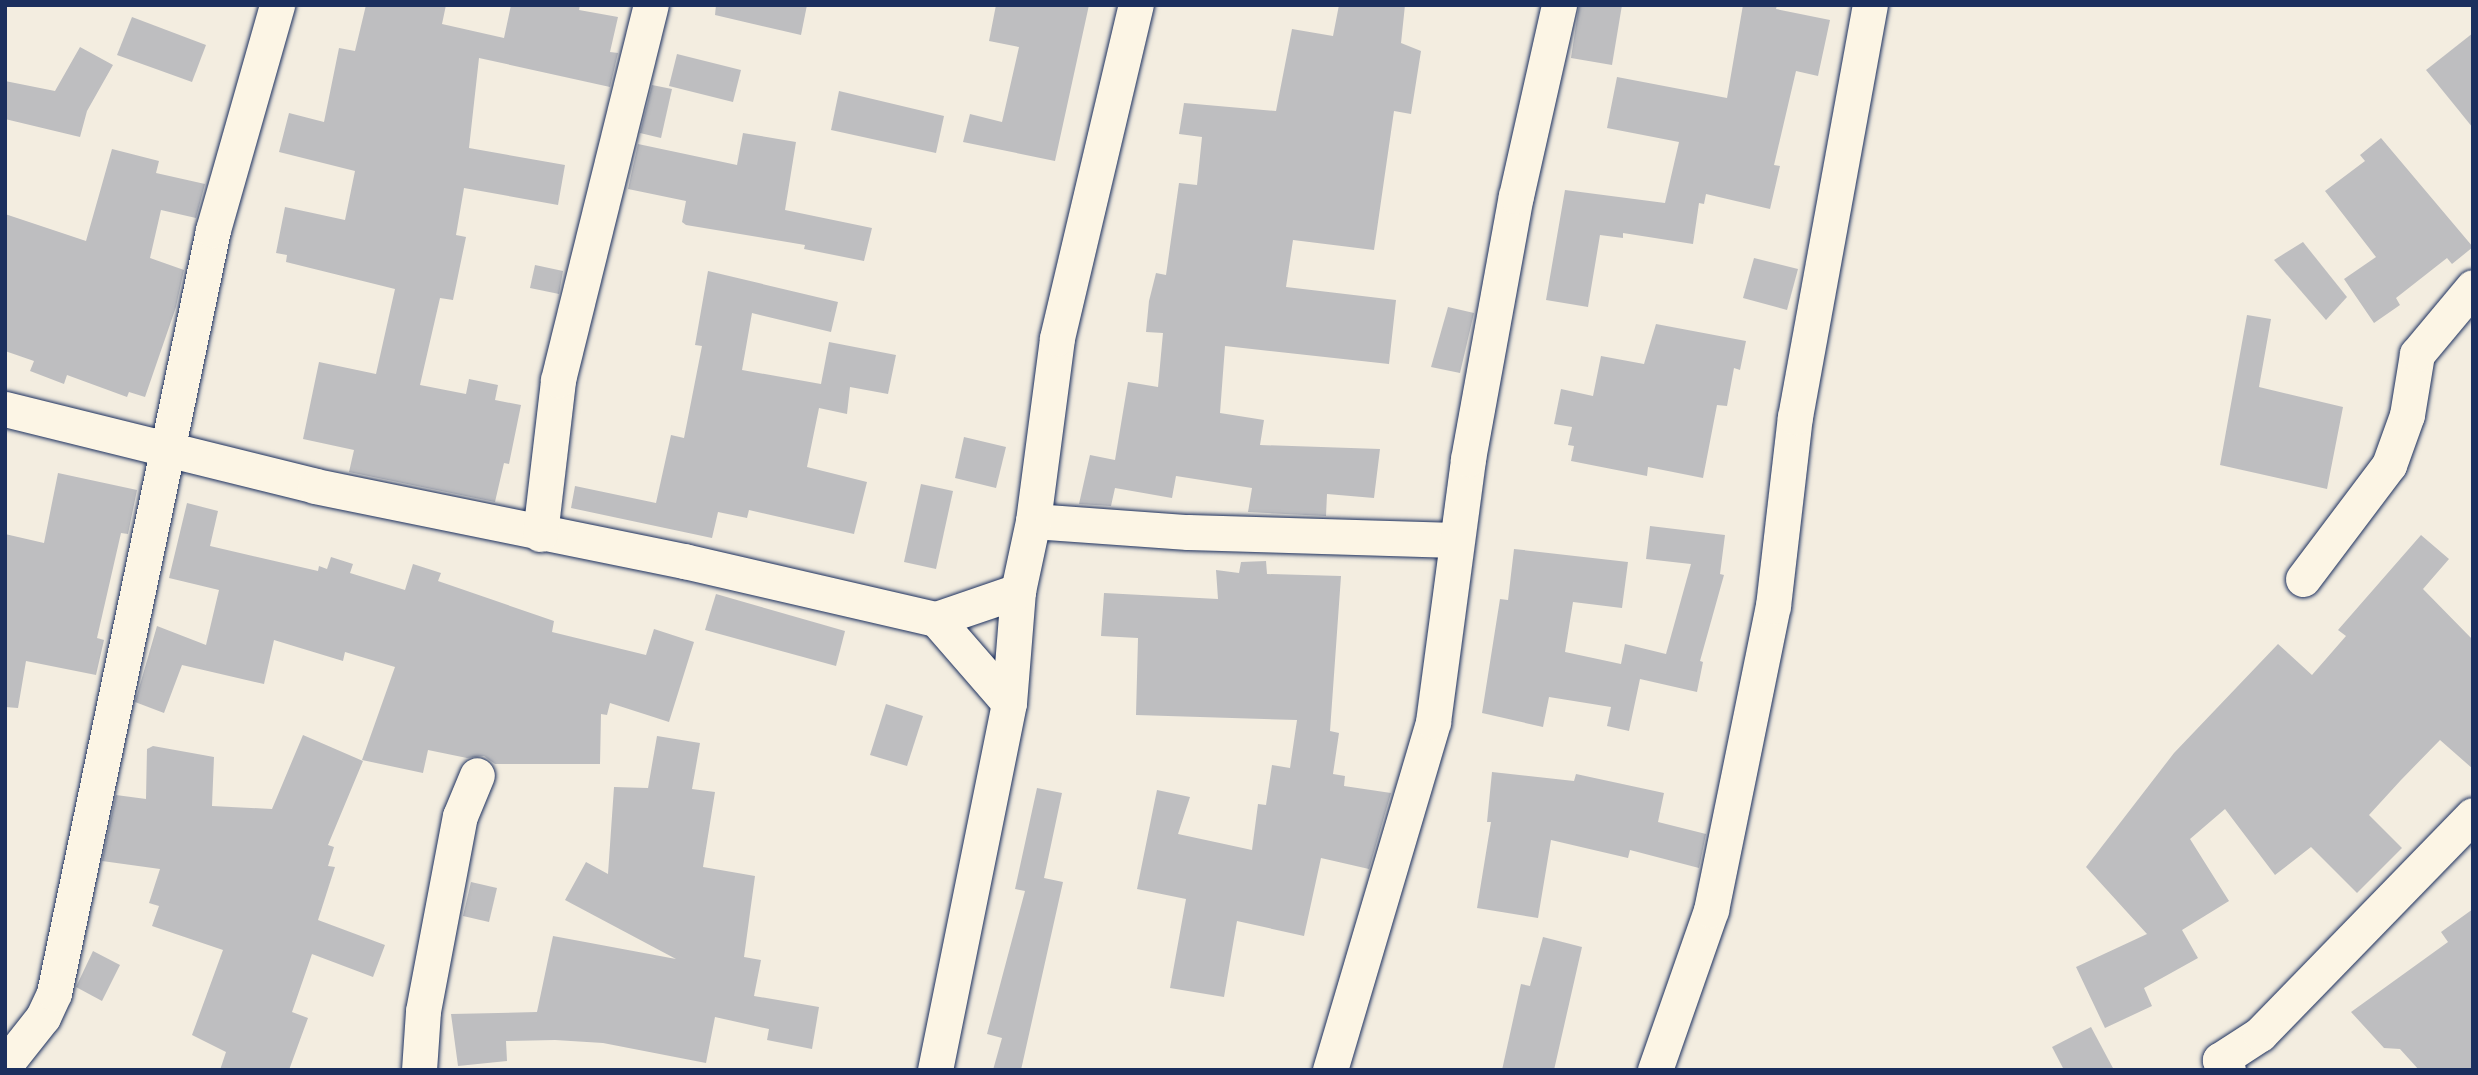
<!DOCTYPE html>
<html>
<head>
<meta charset="utf-8">
<style>
	body { margin:0 }
	#map { position:relative; width:2478px; height:1075px; overflow:hidden; background:#f3ede0; font-family:"Indie Flower",sans-serif }
	div>[style] { position:absolute }
	[style*='--x'] { left:calc(var(--x)*1px); top:calc(var(--y)*1px); width:calc(var(--w)*1px); rotate:calc(var(--a)*1deg) }
	.building>* { inset:0; background:#bebec0 }
	.roads { filter:drop-shadow(0 0 2px #1b2f5e) drop-shadow(0 0 2px #1b2f5e) }
	.street>* { height:35px; margin:-17.5px; padding:0 17.5px; transform-origin:17.5px; border-radius:17.5px; background:#fcf5e5 }
	span { translate:-50% -50%; white-space:nowrap; text-align:center; line-height:1.15; -webkit-text-stroke:7px #fcf5e5; paint-order:stroke }
	.frame { position:absolute; inset:0; border:7px solid #1b2f5e; pointer-events:none }
</style>
</head>
<body>
<div id="map">
	<div class="building">
		<i style="clip-path:polygon(366px 5px,446px 5px,442px 24px,504px 38px,511px 5px,580px 5px,579px 10px,618px 17px,610px 52px,618px 53px,610px 87px,479px 58px,469px 148px,565px 165px,558px 205px,464px 188px,456px 235px,466px 237px,453px 300px,440px 298px,420px 385px,466px 394px,469px 379px,498px 385px,495px 400px,521px 405px,509px 464px,504px 463px,495px 502px,349px 472px,354px 450px,303px 439px,319px 362px,376px 374px,395px 289px,286px 262px,287px 255px,276px 253px,285px 207px,345px 220px,355px 171px,279px 152px,289px 113px,324px 122px,339px 48px,355px 51px)"></i>
		<i style="clip-path:polygon(716px 5px,807px 5px,801px 35px,715px 15px)"></i>
		<i style="clip-path:polygon(996px 5px,1089px 5px,1055px 161px,963px 142px,970px 114px,1002px 122px,1019px 47px,989px 41px)"></i>
		<i style="clip-path:polygon(1339px 5px,1405px 5px,1401px 43px,1421px 51px,1411px 114px,1394px 111px,1374px 250px,1293px 240px,1286px 287px,1396px 300px,1389px 364px,1225px 346px,1220px 413px,1264px 420px,1260px 445px,1380px 449px,1374px 498px,1327px 494px,1326px 516px,1248px 512px,1252px 488px,1176px 476px,1172px 498px,1115px 488px,1111px 506px,1079px 504px,1090px 455px,1115px 460px,1128px 382px,1158px 387px,1163px 333px,1146px 332px,1149px 301px,1156px 273px,1166px 275px,1179px 183px,1197px 185px,1202px 137px,1179px 134px,1184px 103px,1276px 111px,1292px 29px,1333px 36px)"></i>
		<i style="clip-path:polygon(1579px 5px,1622px 5px,1612px 65px,1571px 58px)"></i>
		<i style="clip-path:polygon(1743px 5px,1777px 5px,1776px 9px,1830px 20px,1818px 76px,1796px 71px,1774px 165px,1780px 166px,1770px 209px,1706px 194px,1704px 204px,1699px 203px,1693px 244px,1623px 233px,1623px 238px,1600px 235px,1588px 307px,1546px 300px,1565px 190px,1665px 203px,1679px 142px,1607px 128px,1617px 77px,1727px 98px)"></i>
		<i style="clip-path:polygon(132px 17px,206px 45px,192px 82px,117px 55px)"></i>
		<i style="clip-path:polygon(2473px 33px,2473px 128px,2426px 70px)"></i>
		<i style="clip-path:polygon(80px 47px,113px 65px,87px 111px,80px 137px,5px 119px,5px 81px,55px 91px)"></i>
		<i style="clip-path:polygon(677px 54px,741px 70px,733px 102px,669px 86px)"></i>
		<i style="clip-path:polygon(652px 85px,672px 89px,661px 138px,640px 133px)"></i>
		<i style="clip-path:polygon(839px 91px,944px 116px,936px 153px,831px 130px)"></i>
		<i style="clip-path:polygon(743px 133px,796px 142px,785px 210px,872px 228px,864px 261px,804px 249px,805px 245px,686px 225px,682px 222px,686px 201px,628px 189px,638px 144px,737px 165px)"></i>
		<i style="clip-path:polygon(2381px 138px,2473px 247px,2452px 264px,2447px 258px,2396px 298px,2400px 305px,2374px 323px,2344px 279px,2376px 257px,2325px 191px,2365px 161px,2360px 155px)"></i>
		<i style="clip-path:polygon(112px 149px,159px 161px,156px 173px,205px 184px,196px 218px,161px 210px,150px 258px,184px 270px,176px 307px,145px 397px,129px 392px,127px 397px,67px 375px,64px 384px,30px 371px,34px 361px,5px 351px,5px 214px,86px 241px)"></i>
		<i style="clip-path:polygon(2303px 242px,2347px 297px,2326px 320px,2274px 260px)"></i>
		<i style="clip-path:polygon(1754px 258px,1798px 269px,1787px 310px,1743px 298px)"></i>
		<i style="clip-path:polygon(535px 265px,563px 271px,559px 294px,530px 288px)"></i>
		<i style="clip-path:polygon(708px 271px,838px 302px,831px 332px,752px 313px,742px 370px,821px 384px,829px 342px,896px 355px,888px 394px,850px 387px,847px 414px,819px 408px,807px 467px,867px 482px,854px 534px,749px 510px,747px 518px,718px 512px,712px 538px,571px 508px,575px 486px,656px 503px,671px 435px,684px 438px,702px 346px,695px 345px)"></i>
		<i style="clip-path:polygon(1448px 307px,1474px 313px,1460px 373px,1431px 367px)"></i>
		<i style="clip-path:polygon(2247px 315px,2271px 319px,2259px 387px,2343px 407px,2327px 489px,2220px 465px)"></i>
		<i style="clip-path:polygon(1656px 324px,1746px 341px,1740px 370px,1734px 368px,1727px 406px,1717px 405px,1703px 478px,1648px 467px,1647px 476px,1571px 461px,1574px 446px,1568px 445px,1572px 427px,1554px 424px,1561px 389px,1593px 396px,1601px 356px,1644px 364px)"></i>
		<i style="clip-path:polygon(964px 437px,1006px 447px,996px 488px,955px 478px)"></i>
		<i style="clip-path:polygon(58px 473px,137px 490px,128px 534px,121px 533px,97px 638px,104px 640px,96px 675px,26px 661px,18px 708px,5px 707px,5px 534px,44px 543px)"></i>
		<i style="clip-path:polygon(921px 484px,953px 491px,936px 569px,904px 562px)"></i>
		<i style="clip-path:polygon(187px 503px,218px 511px,210px 546px,318px 571px,319px 566px,327px 569px,331px 557px,353px 564px,350px 573px,405px 590px,413px 564px,441px 573px,438px 581px,554px 621px,552px 632px,646px 655px,654px 629px,694px 642px,669px 722px,610px 703px,607px 715px,601px 714px,600px 764px,495px 764px,484px 756px,467px 758px,428px 750px,423px 773px,362px 760px,395px 667px,345px 652px,343px 661px,274px 640px,264px 684px,182px 665px,164px 713px,135px 702px,157px 626px,206px 645px,219px 590px,169px 578px)"></i>
		<i style="clip-path:polygon(1650px 526px,1725px 535px,1720px 574px,1724px 575px,1700px 661px,1703px 662px,1697px 692px,1640px 679px,1629px 731px,1607px 726px,1611px 707px,1549px 697px,1543px 727px,1482px 713px,1500px 599px,1508px 600px,1514px 549px,1628px 562px,1622px 608px,1573px 602px,1565px 652px,1621px 664px,1625px 644px,1666px 654px,1691px 564px,1646px 559px)"></i>
		<i style="clip-path:polygon(2421px 535px,2449px 559px,2423px 589px,2473px 640px,2473px 769px,2440px 740px,2401px 780px,2369px 815px,2402px 848px,2357px 893px,2311px 847px,2275px 875px,2225px 809px,2190px 839px,2229px 901px,2182px 930px,2198px 958px,2144px 988px,2152px 1006px,2105px 1028px,2076px 967px,2147px 934px,2086px 867px,2174px 753px,2278px 644px,2312px 675px,2346px 636px,2338px 630px)"></i>
		<i style="clip-path:polygon(1266px 561px,1267px 574px,1341px 576px,1330px 731px,1339px 733px,1333px 774px,1345px 776px,1344px 786px,1391px 793px,1369px 869px,1321px 858px,1304px 936px,1237px 921px,1224px 997px,1170px 988px,1186px 899px,1137px 889px,1157px 790px,1190px 797px,1178px 834px,1252px 850px,1258px 804px,1266px 805px,1272px 765px,1290px 768px,1297px 720px,1136px 715px,1138px 638px,1101px 636px,1104px 593px,1218px 599px,1216px 570px,1239px 573px,1241px 562px)"></i>
		<i style="clip-path:polygon(716px 594px,845px 631px,836px 666px,705px 630px)"></i>
		<i style="clip-path:polygon(886px 704px,923px 716px,907px 766px,870px 755px)"></i>
		<i style="clip-path:polygon(303px 735px,363px 761px,328px 845px,334px 847px,328px 866px,335px 867px,318px 920px,385px 945px,373px 977px,312px 954px,292px 1012px,308px 1018px,289px 1070px,220px 1070px,226px 1052px,192px 1035px,223px 950px,152px 926px,159px 906px,149px 903px,160px 869px,102px 861px,116px 795px,146px 799px,147px 749px,153px 746px,214px 757px,212px 806px,272px 809px)"></i>
		<i style="clip-path:polygon(657px 736px,700px 743px,692px 789px,715px 792px,703px 867px,755px 876px,744px 957px,761px 960px,754px 996px,819px 1007px,812px 1049px,767px 1040px,769px 1029px,715px 1017px,706px 1063px,603px 1043px,555px 1040px,506px 1041px,507px 1061px,458px 1066px,451px 1014px,537px 1012px,553px 936px,676px 959px,565px 900px,586px 862px,608px 874px,614px 787px,648px 788px)"></i>
		<i style="clip-path:polygon(1492px 772px,1574px 781px,1576px 774px,1664px 793px,1658px 822px,1706px 834px,1699px 868px,1630px 850px,1628px 858px,1551px 840px,1538px 918px,1477px 908px,1491px 822px,1487px 822px)"></i>
		<i style="clip-path:polygon(1037px 788px,1062px 793px,1044px 878px,1063px 882px,1021px 1070px,993px 1070px,1002px 1038px,987px 1034px,1025px 891px,1015px 889px)"></i>
		<i style="clip-path:polygon(471px 882px,497px 888px,489px 922px,463px 916px)"></i>
		<i style="clip-path:polygon(2473px 909px,2473px 1070px,2419px 1070px,2400px 1049px,2384px 1048px,2351px 1012px,2448px 942px,2441px 932px)"></i>
		<i style="clip-path:polygon(1543px 937px,1582px 947px,1554px 1070px,1502px 1070px,1521px 984px,1530px 986px)"></i>
		<i style="clip-path:polygon(93px 951px,120px 965px,102px 1001px,76px 987px)"></i>
		<i style="clip-path:polygon(2091px 1027px,2114px 1070px,2064px 1070px,2052px 1047px)"></i>
	</div>
	<div class="roads">
		<div class="street">
			<i style="--x:5;--y:409;--w:319;--a:13.9"></i>
			<i style="--x:315;--y:486;--w:377;--a:11.5"></i>
			<i style="--x:684;--y:561;--w:259;--a:13"></i>
			<i style="--x:936;--y:619;--w:87;--a:-18.9"></i>
			<i style="--x:1033;--y:521;--w:155;--a:4.1"></i>
			<i style="--x:1188;--y:532;--w:268;--a:1.7"></i>
			<i style="--x:540;--y:534;--w:155;--a:-83.3"></i>
			<i style="--x:558;--y:380;--w:386;--a:-76.1"></i>
			<i style="--x:2303;--y:579;--w:143;--a:-53"></i>
			<i style="--x:2389;--y:465;--w:53;--a:-70.2"></i>
			<i style="--x:2407;--y:415;--w:62;--a:-80.7"></i>
			<i style="--x:2417;--y:354;--w:87;--a:-50.1"></i>
			<i style="--x:936;--y:619;--w:111;--a:49"></i>
			<i style="--x:5;--y:1065;--w:61;--a:-51.6"></i>
			<i style="--x:43;--y:1017;--w:26;--a:-65"></i>
			<i style="--x:54;--y:993;--w:779;--a:-78.23"></i>
			<i style="--x:213;--y:230;--w:234;--a:-74.1"></i>
			<i style="--x:419;--y:1070;--w:59;--a:-86.1"></i>
			<i style="--x:423;--y:1011;--w:198;--a:-79.3"></i>
			<i style="--x:460;--y:816;--w:44;--a:-67.5"></i>
			<i style="--x:935;--y:1070;--w:374;--a:-78.6"></i>
			<i style="--x:1009;--y:703;--w:112;--a:-85.4"></i>
			<i style="--x:1018;--y:591;--w:72;--a:-77.9"></i>
			<i style="--x:1033;--y:521;--w:185;--a:-82.5"></i>
			<i style="--x:1057;--y:338;--w:342;--a:-76.7"></i>
			<i style="--x:1330;--y:1070;--w:363;--a:-73.5"></i>
			<i style="--x:1433;--y:722;--w:265;--a:-82.4"></i>
			<i style="--x:1468;--y:459;--w:267;--a:-79.7"></i>
			<i style="--x:1516;--y:196;--w:196;--a:-77.3"></i>
			<i style="--x:1655;--y:1070;--w:170;--a:-70.7"></i>
			<i style="--x:1711;--y:910;--w:310;--a:-78.5"></i>
			<i style="--x:1773;--y:606;--w:190;--a:-83.4"></i>
			<i style="--x:1795;--y:417;--w:419;--a:-79.7"></i>
			<i style="--x:2228;--y:1070;--w:13;--a:-129"></i>
			<i style="--x:2220;--y:1060;--w:48;--a:-33"></i>
			<i style="--x:2260;--y:1034;--w:305;--a:-45.8"></i>
		</div>
	</div>
	<div class="frame"></div>
</div>
</body>
</html>
